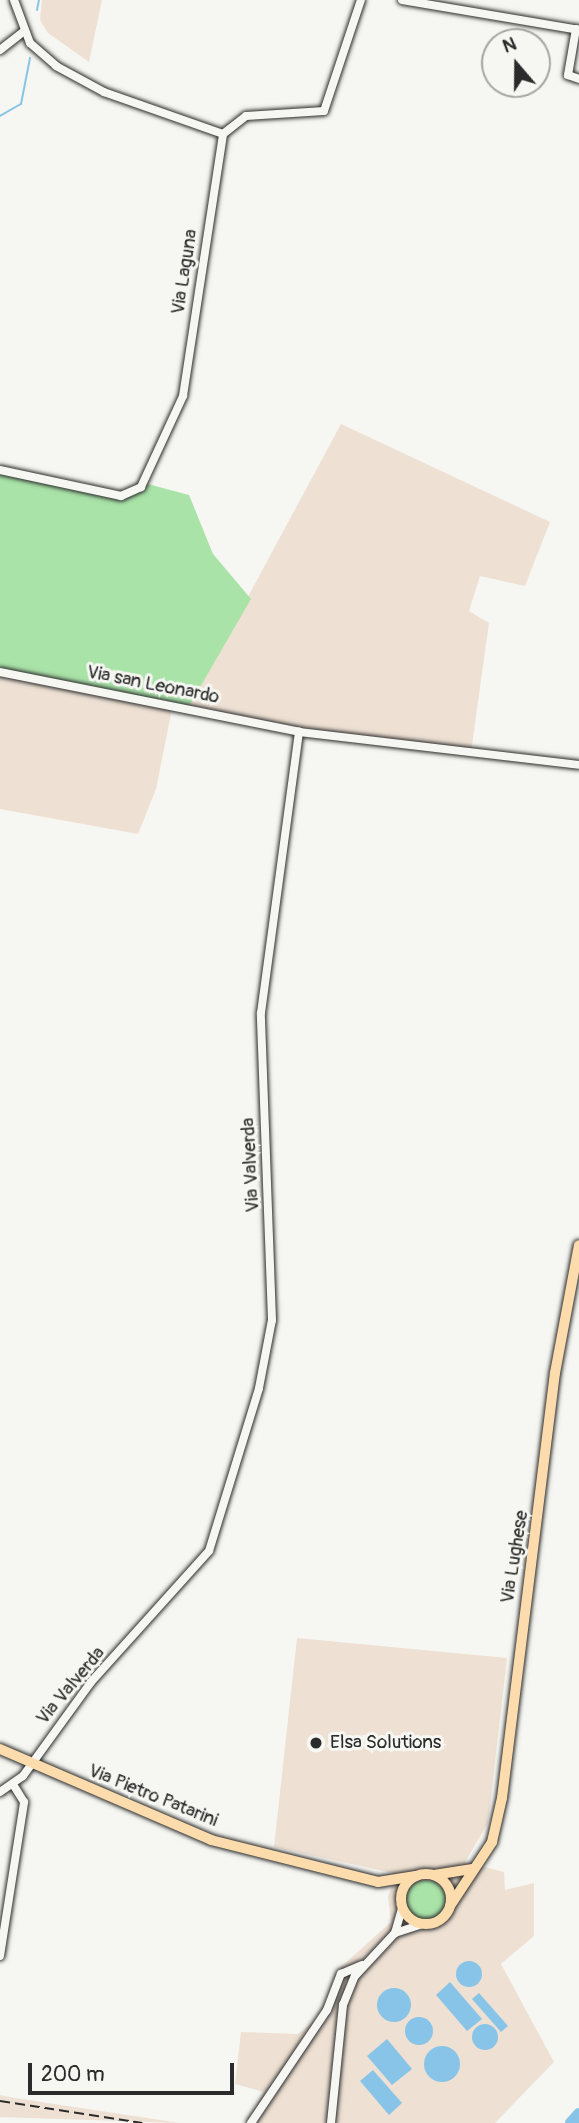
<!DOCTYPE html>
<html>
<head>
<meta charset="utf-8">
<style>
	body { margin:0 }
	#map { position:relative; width:579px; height:2123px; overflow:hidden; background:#f6f6f2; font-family:Pangolin,sans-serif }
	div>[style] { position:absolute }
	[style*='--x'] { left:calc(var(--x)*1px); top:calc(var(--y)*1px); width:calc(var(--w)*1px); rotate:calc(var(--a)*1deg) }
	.built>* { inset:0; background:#eee1d4 }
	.green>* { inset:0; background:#a9e3a8 }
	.round { border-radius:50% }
	.water>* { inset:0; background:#87c4e7 }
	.stream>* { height:2px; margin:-1px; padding:0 1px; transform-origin:1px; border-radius:1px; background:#87c4e7 }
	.river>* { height:12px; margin:-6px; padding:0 6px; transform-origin:6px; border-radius:6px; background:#87c4e7 }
	.roads { filter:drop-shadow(0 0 2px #2b2b2b) drop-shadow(0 0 2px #2b2b2b) }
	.minor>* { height:8px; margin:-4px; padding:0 4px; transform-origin:4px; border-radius:4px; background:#f6f6f2 }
	.major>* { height:10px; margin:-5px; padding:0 5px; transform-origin:5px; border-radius:5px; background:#fcdcac }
	.major>.ring { margin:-5px; padding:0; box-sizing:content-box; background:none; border:10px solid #fcdcac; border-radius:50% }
	.rail>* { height:2px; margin-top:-1px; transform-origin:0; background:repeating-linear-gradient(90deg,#2b2b2b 0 10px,transparent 0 15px) }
	.dots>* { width:19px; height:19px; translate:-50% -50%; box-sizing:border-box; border:4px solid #f6f6f2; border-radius:50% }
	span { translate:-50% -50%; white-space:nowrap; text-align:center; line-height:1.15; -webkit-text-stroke:6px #f6f6f2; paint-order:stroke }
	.street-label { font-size:19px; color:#2b2b2b }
	.poi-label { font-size:19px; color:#2b2b2b }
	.left { translate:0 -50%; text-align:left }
	.north { position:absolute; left:481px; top:28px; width:70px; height:70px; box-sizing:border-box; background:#f6f6f2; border:2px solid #a5a5a2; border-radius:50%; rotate:340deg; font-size:19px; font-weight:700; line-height:28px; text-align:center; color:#2b2b2b }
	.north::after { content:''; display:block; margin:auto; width:24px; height:32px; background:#2b2b2b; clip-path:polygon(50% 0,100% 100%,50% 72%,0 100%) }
	.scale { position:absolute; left:28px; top:2063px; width:206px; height:32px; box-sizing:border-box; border:4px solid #2b2b2b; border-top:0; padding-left:9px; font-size:21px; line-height:24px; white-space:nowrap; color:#2b2b2b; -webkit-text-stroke:5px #f6f6f2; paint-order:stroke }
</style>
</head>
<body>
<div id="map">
	<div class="built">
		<i style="clip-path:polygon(42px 0,102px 0,89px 62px,48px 33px,40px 20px)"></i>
		<i style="clip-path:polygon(341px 424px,550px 522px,525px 586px,480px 576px,469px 611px,489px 623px,471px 752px,374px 744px,188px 708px)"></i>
		<i style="clip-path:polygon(0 670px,173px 704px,156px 789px,138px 834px,0 809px)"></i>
		<i style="clip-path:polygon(297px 1638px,507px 1658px,488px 1823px,465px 1862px,504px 1872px,505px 1890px,534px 1883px,534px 1936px,501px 1964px,554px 2062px,495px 2123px,247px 2123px,264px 2092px,235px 2084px,241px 2032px,298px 2034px,318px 2018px,341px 1967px,391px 1922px,388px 1896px,397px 1874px,274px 1847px)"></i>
		<i style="clip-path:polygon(0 2095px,15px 2098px,180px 2123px,0 2117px)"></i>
	</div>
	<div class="green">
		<i style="clip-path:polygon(0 472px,121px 499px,144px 483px,189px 495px,213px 554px,251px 599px,188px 708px,0 670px)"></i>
		<i class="round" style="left:406px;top:1880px;width:40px;height:40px"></i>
	</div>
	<div class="water">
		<i class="round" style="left:456px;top:1961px;width:26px;height:26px"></i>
		<i style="clip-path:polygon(450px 1982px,482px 2019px,467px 2031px,436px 1995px)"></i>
		<i class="round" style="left:377px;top:1988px;width:34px;height:34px"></i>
		<i style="clip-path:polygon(479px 1993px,508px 2026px,501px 2032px,472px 1999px)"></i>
		<i class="round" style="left:405px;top:2017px;width:28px;height:28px"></i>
		<i class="round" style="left:472px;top:2024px;width:26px;height:26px"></i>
		<i style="clip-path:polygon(387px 2039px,412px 2069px,392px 2085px,367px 2056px)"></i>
		<i class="round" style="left:424px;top:2046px;width:36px;height:36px"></i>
		<i style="clip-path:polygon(373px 2070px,402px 2103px,389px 2115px,360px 2081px)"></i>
	</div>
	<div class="stream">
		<i style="--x:37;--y:10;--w:10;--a:-79"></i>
		<i style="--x:0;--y:116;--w:24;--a:-30"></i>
		<i style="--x:21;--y:104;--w:47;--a:-78.9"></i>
	</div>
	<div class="river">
		<i style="--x:571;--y:2123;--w:12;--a:-48"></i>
	</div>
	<div class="roads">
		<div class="minor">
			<i style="--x:14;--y:0;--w:46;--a:69.6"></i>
			<i style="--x:30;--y:43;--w:35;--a:41"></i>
			<i style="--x:56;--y:66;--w:55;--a:28.4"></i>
			<i style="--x:104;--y:92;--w:126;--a:19.4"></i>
			<i style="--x:402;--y:0;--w:180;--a:9.6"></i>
			<i style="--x:576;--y:29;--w:47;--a:99.9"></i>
			<i style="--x:568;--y:75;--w:12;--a:20"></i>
			<i style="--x:0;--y:50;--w:29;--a:-38"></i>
			<i style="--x:0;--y:470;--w:124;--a:12.1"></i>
			<i style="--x:121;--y:496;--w:22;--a:-24"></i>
			<i style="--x:141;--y:487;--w:100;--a:-65.2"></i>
			<i style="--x:183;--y:396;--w:265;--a:-81.3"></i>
			<i style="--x:223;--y:134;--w:29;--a:-38"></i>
			<i style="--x:246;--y:116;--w:78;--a:-3.7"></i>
			<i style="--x:324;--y:111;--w:117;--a:-71.6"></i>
			<i style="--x:0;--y:672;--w:305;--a:11.3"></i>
			<i style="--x:299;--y:732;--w:282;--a:6.7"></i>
			<i style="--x:0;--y:1792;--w:28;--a:-35"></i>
			<i style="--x:23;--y:1776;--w:116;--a:-54.1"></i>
			<i style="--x:91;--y:1682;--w:176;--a:-48"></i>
			<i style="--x:209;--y:1551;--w:170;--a:-72.9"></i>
			<i style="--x:259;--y:1388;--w:69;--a:-79.2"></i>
			<i style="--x:272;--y:1320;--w:307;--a:-92.1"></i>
			<i style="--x:261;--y:1013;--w:284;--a:-82.3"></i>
			<i style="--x:395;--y:1933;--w:26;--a:-74"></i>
			<i style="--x:0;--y:1956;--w:156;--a:-81.1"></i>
			<i style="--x:24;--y:1802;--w:19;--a:-122"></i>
			<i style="--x:251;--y:2123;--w:136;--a:-56.1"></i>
			<i style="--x:327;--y:2010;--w:39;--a:-69"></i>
			<i style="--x:341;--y:1974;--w:23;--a:-23"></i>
			<i style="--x:331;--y:2123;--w:119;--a:-84.2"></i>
			<i style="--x:343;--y:2005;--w:31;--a:-68"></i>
			<i style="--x:355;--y:1976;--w:59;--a:-47.1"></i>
			<i style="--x:395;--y:1933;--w:29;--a:-18"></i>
		</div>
		<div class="major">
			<i style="--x:0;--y:1749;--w:230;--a:23.3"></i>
			<i style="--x:211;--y:1840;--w:172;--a:14.1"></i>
			<i style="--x:378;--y:1882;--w:38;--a:-9"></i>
			<i class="ring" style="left:401px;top:1874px;width:40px;height:40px"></i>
			<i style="--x:434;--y:1875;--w:39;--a:-9"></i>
			<i style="--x:450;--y:1906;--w:77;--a:-56.7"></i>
			<i style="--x:492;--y:1842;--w:45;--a:-77.2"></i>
			<i style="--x:502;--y:1798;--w:428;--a:-82.9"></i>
			<i style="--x:555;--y:1373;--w:130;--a:-79.4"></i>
		</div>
	</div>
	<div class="rail">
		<i style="--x:0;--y:2101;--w:144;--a:8.8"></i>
	</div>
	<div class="dots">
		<i style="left:316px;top:1743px;background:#2b2b2b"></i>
	</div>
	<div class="street-label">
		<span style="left:185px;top:272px;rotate:-81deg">Via Laguna</span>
		<span style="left:153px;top:685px;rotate:11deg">Via san Leonardo</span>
		<span style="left:251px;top:1165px;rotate:-93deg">Via Valverda</span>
		<span style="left:515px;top:1557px;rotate:-81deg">Via Lughese</span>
		<span style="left:71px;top:1686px;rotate:-50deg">Via Valverda</span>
		<span style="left:153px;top:1796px;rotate:22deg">Via Pietro Patarini</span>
	</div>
	<div class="poi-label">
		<span class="left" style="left:330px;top:1743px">Elsa Solutions</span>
	</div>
	<div class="north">N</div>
	<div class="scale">200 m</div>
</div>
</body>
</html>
